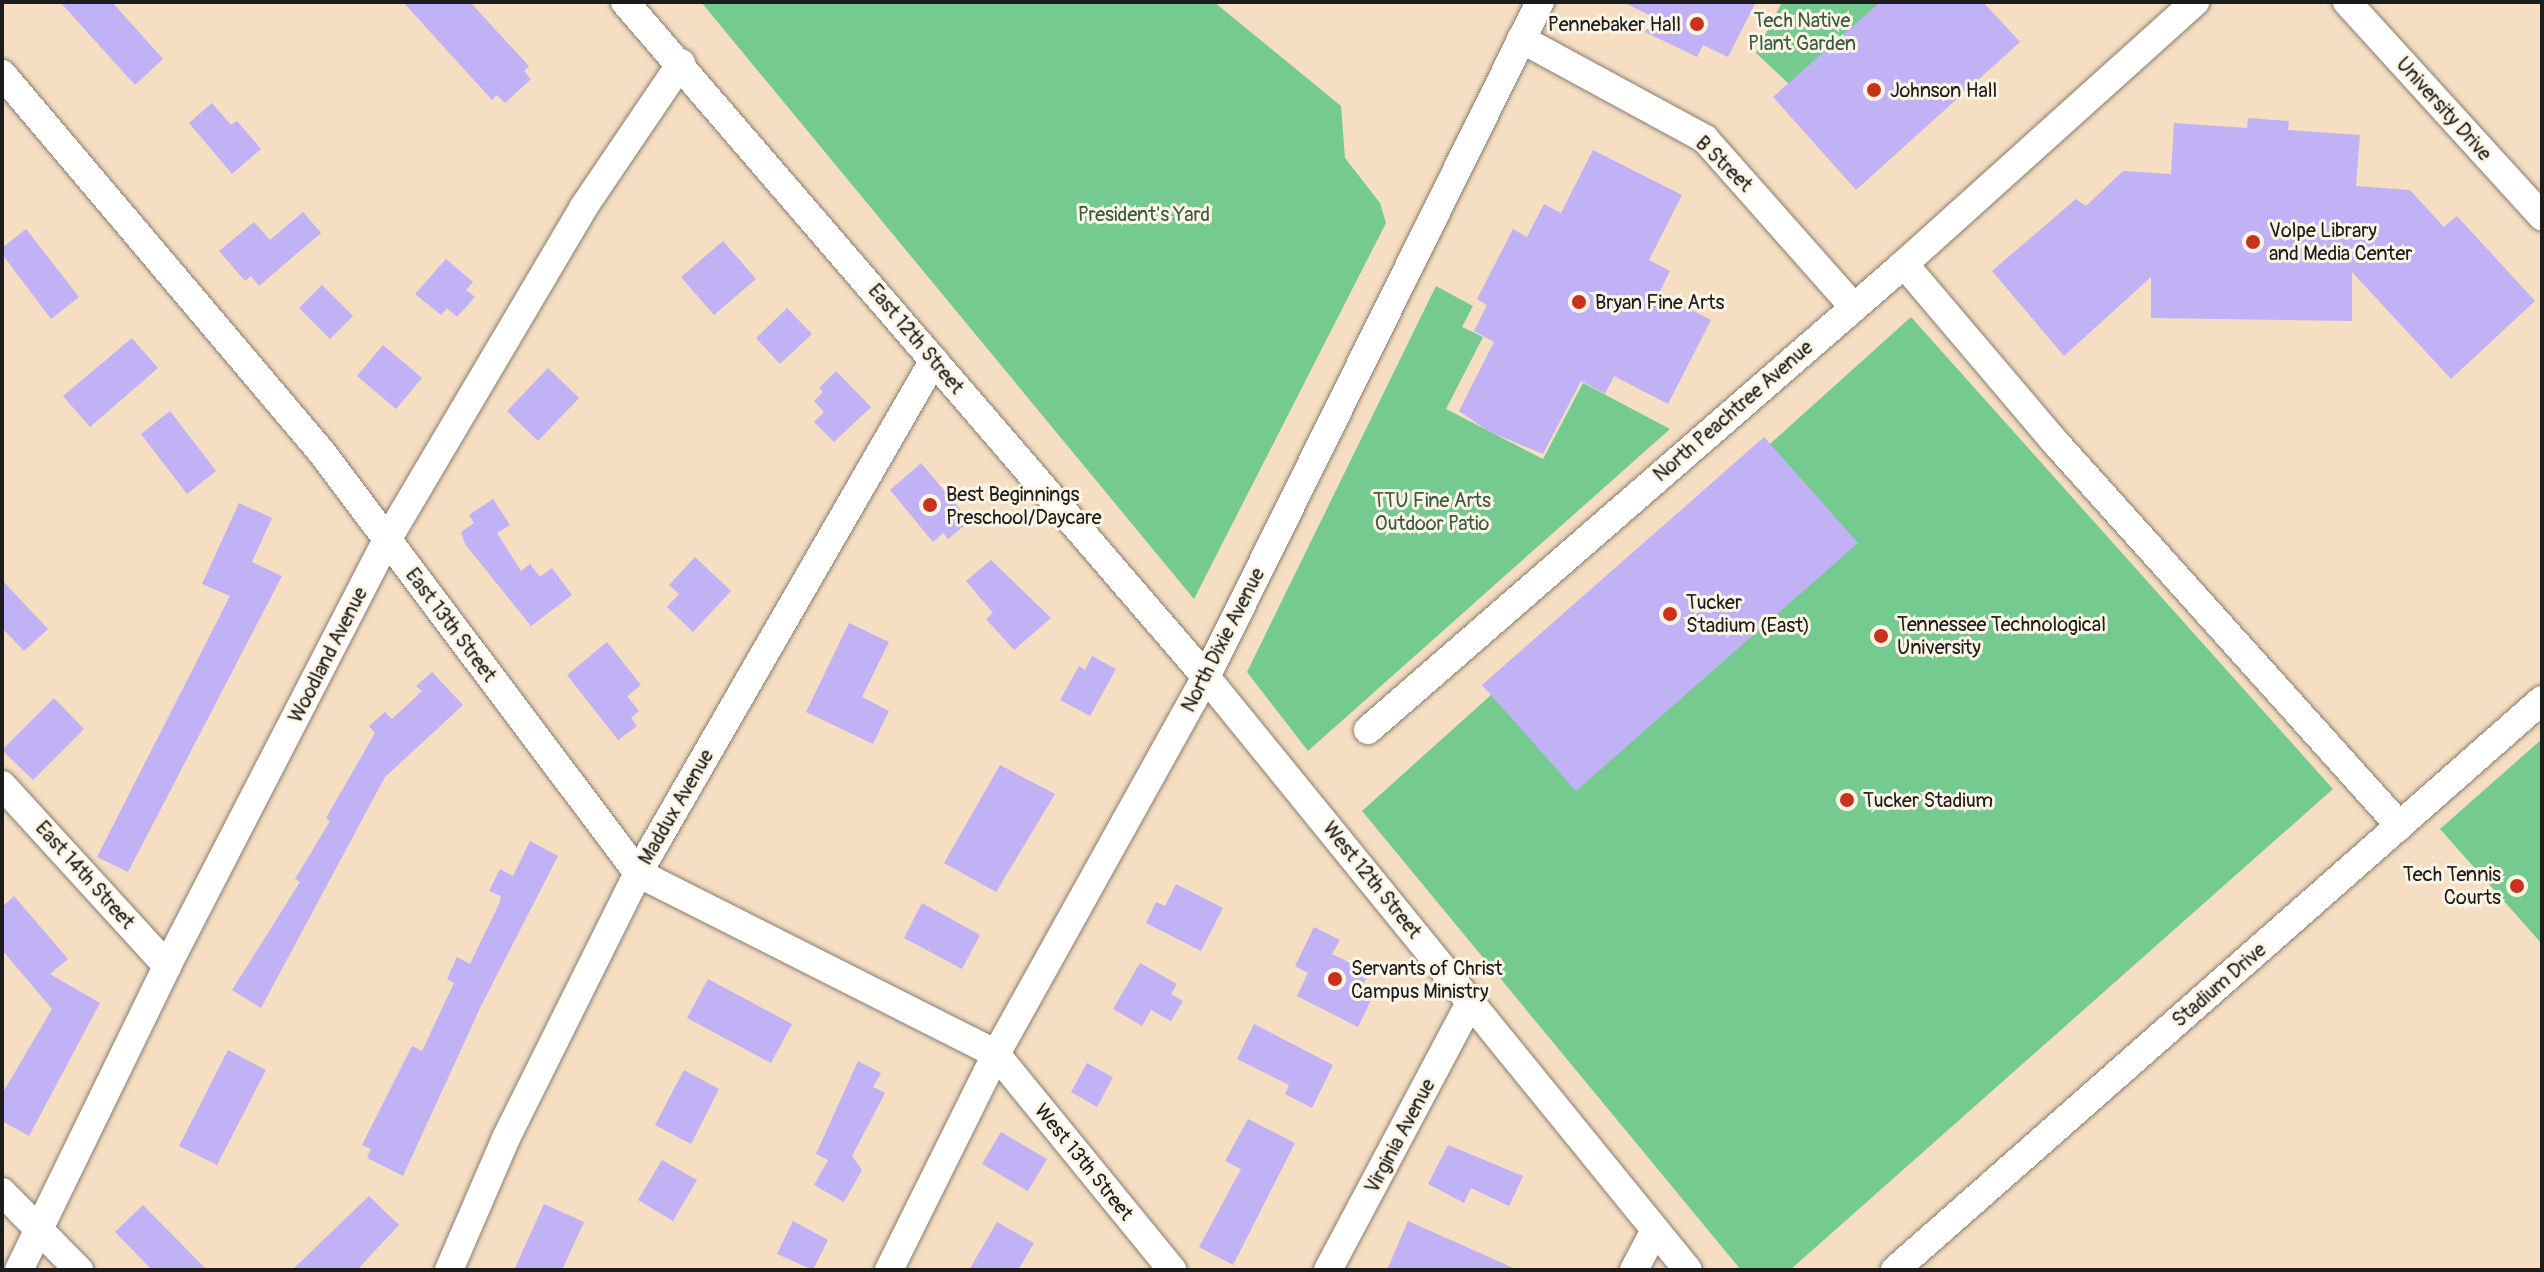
<!DOCTYPE html>
<html>
<head>
<meta charset="utf-8">
<style>
	body { margin:0 }
	#map { position:relative; width:2544px; height:1272px; overflow:hidden; background:#f5dec2; font-family:Pangolin,sans-serif }
	div>[style] { position:absolute }
	[style*='--x'] { left:calc(var(--x)*1px); top:calc(var(--y)*1px); width:calc(var(--w)*1px); rotate:calc(var(--a)*1deg) }
	.green>* { inset:0; background:#75cb8f }
	.building>* { inset:0; background:#c0b2f5 }
	.roads { filter:drop-shadow(0 0 2px #887d6f) drop-shadow(0 0 2px #887d6f) }
	.minor>* { height:28px; margin:-14px; padding:0 14px; transform-origin:14px; border-radius:14px; background:#fff }
	.dots>* { width:22px; height:22px; translate:-50% -50%; box-sizing:border-box; border:4px solid #fcf5e5; border-radius:50% }
	span { translate:-50% -50%; white-space:nowrap; text-align:center; line-height:1.15; -webkit-text-stroke:6px #fcf5e5; paint-order:stroke }
	.park-label { font-size:20px; color:#3b5944 }
	.poi-label { font-size:20px; color:#1c1c1c }
	.right { translate:-100% -50%; text-align:right }
	.left { translate:0 -50%; text-align:left }
	.street-label { font-size:20px; color:#1c1c1c }
	.frame { position:absolute; inset:0; border:4px solid #1c1c1c; pointer-events:none }
</style>
</head>
<body>
<div id="map">
	<div class="green">
		<i style="clip-path:polygon(701px 2px,1214px 2px,1341px 106px,1345px 158px,1380px 203px,1386px 223px,1194px 599px)"></i>
		<i style="clip-path:polygon(1782px 2px,1881px 2px,1789px 84px,1756px 53px)"></i>
		<i style="clip-path:polygon(1436px 286px,1473px 306px,1462px 327px,1483px 337px,1446px 409px,1543px 459px,1583px 383px,1670px 429px,1308px 751px,1247px 672px)"></i>
		<i style="clip-path:polygon(1911px 317px,2333px 789px,1790px 1270px,1741px 1270px,1362px 811px)"></i>
		<i style="clip-path:polygon(2542px 739px,2542px 944px,2440px 829px)"></i>
	</div>
	<div class="building">
		<i style="clip-path:polygon(60px 2px,112px 2px,163px 59px,135px 85px)"></i>
		<i style="clip-path:polygon(403px 2px,470px 2px,529px 66px,524px 71px,531px 79px,505px 103px,497px 95px,492px 100px)"></i>
		<i style="clip-path:polygon(1623px 2px,1756px 2px,1728px 57px,1703px 45px,1697px 57px,1645px 32px,1653px 17px)"></i>
		<i style="clip-path:polygon(1880px 2px,1983px 2px,2020px 42px,1856px 190px,1773px 97px)"></i>
		<i style="clip-path:polygon(212px 103px,231px 125px,237px 121px,261px 149px,232px 174px,189px 123px)"></i>
		<i style="clip-path:polygon(2248px 118px,2289px 121px,2288px 130px,2360px 135px,2356px 186px,2410px 190px,2444px 227px,2457px 216px,2535px 301px,2451px 379px,2352px 272px,2352px 321px,2151px 318px,2151px 277px,2064px 356px,1992px 271px,2076px 199px,2086px 206px,2123px 171px,2171px 174px,2174px 123px,2247px 128px)"></i>
		<i style="clip-path:polygon(1593px 150px,1682px 195px,1649px 260px,1670px 271px,1659px 293px,1711px 320px,1668px 404px,1614px 376px,1605px 394px,1581px 381px,1543px 454px,1488px 431px,1459px 411px,1494px 342px,1474px 331px,1487px 305px,1477px 299px,1513px 229px,1527px 237px,1544px 204px,1561px 213px)"></i>
		<i style="clip-path:polygon(303px 212px,321px 233px,259px 286px,251px 276px,245px 281px,219px 251px,254px 222px,270px 240px)"></i>
		<i style="clip-path:polygon(26px 229px,79px 297px,51px 319px,2px 254px,2px 248px)"></i>
		<i style="clip-path:polygon(723px 241px,756px 279px,714px 315px,681px 277px)"></i>
		<i style="clip-path:polygon(446px 259px,473px 282px,466px 290px,475px 297px,457px 317px,447px 308px,441px 315px,415px 294px)"></i>
		<i style="clip-path:polygon(322px 285px,353px 316px,330px 339px,299px 308px)"></i>
		<i style="clip-path:polygon(787px 308px,812px 334px,780px 364px,756px 338px)"></i>
		<i style="clip-path:polygon(132px 338px,158px 368px,90px 427px,63px 396px)"></i>
		<i style="clip-path:polygon(383px 345px,422px 378px,396px 409px,357px 376px)"></i>
		<i style="clip-path:polygon(548px 368px,579px 398px,538px 441px,507px 411px)"></i>
		<i style="clip-path:polygon(836px 371px,871px 407px,834px 442px,814px 422px,824px 412px,814px 401px,823px 392px,819px 388px)"></i>
		<i style="clip-path:polygon(170px 411px,216px 471px,187px 494px,141px 434px)"></i>
		<i style="clip-path:polygon(1764px 437px,1858px 543px,1576px 791px,1482px 685px)"></i>
		<i style="clip-path:polygon(921px 463px,970px 521px,948px 539px,943px 533px,933px 542px,890px 490px)"></i>
		<i style="clip-path:polygon(493px 499px,510px 525px,497px 533px,521px 571px,530px 564px,540px 577px,552px 568px,572px 595px,531px 626px,465px 544px,461px 532px,474px 523px,469px 515px)"></i>
		<i style="clip-path:polygon(239px 503px,272px 518px,252px 562px,282px 576px,128px 872px,97px 857px,230px 596px,202px 584px)"></i>
		<i style="clip-path:polygon(695px 557px,731px 591px,693px 632px,667px 607px,679px 594px,669px 585px)"></i>
		<i style="clip-path:polygon(991px 560px,1051px 618px,1014px 650px,986px 619px,993px 613px,966px 581px)"></i>
		<i style="clip-path:polygon(2px 580px,48px 629px,24px 651px,2px 628px)"></i>
		<i style="clip-path:polygon(849px 623px,889px 642px,862px 697px,889px 711px,873px 744px,806px 712px)"></i>
		<i style="clip-path:polygon(607px 642px,641px 685px,627px 696px,639px 711px,631px 718px,637px 726px,618px 740px,567px 675px)"></i>
		<i style="clip-path:polygon(1092px 656px,1116px 669px,1090px 716px,1060px 700px,1079px 666px,1085px 670px)"></i>
		<i style="clip-path:polygon(432px 672px,463px 705px,385px 777px,261px 1008px,232px 990px,300px 882px,295px 879px,330px 821px,326px 818px,375px 733px,369px 726px,385px 712px,392px 719px,422px 691px,416px 686px)"></i>
		<i style="clip-path:polygon(54px 698px,84px 729px,33px 780px,2px 750px)"></i>
		<i style="clip-path:polygon(1000px 765px,1055px 794px,996px 892px,944px 863px)"></i>
		<i style="clip-path:polygon(530px 841px,558px 856px,481px 1006px,403px 1176px,367px 1158px,371px 1149px,362px 1145px,412px 1046px,422px 1051px,454px 983px,447px 979px,457px 957px,470px 964px,499px 904px,501px 896px,489px 891px,500px 869px,513px 876px)"></i>
		<i style="clip-path:polygon(1176px 884px,1223px 908px,1201px 951px,1146px 923px,1156px 902px,1165px 906px)"></i>
		<i style="clip-path:polygon(14px 896px,68px 959px,50px 974px,100px 1003px,29px 1136px,2px 1121px,2px 1094px,52px 1009px,2px 950px,2px 907px)"></i>
		<i style="clip-path:polygon(922px 903px,980px 935px,962px 969px,904px 938px)"></i>
		<i style="clip-path:polygon(1314px 927px,1340px 940px,1332px 954px,1369px 972px,1363px 986px,1375px 992px,1358px 1027px,1297px 996px,1308px 973px,1295px 966px)"></i>
		<i style="clip-path:polygon(1140px 963px,1177px 984px,1171px 994px,1183px 1001px,1171px 1021px,1151px 1010px,1142px 1026px,1113px 1009px)"></i>
		<i style="clip-path:polygon(708px 979px,792px 1024px,771px 1063px,687px 1018px)"></i>
		<i style="clip-path:polygon(1254px 1024px,1333px 1065px,1312px 1108px,1285px 1094px,1289px 1085px,1237px 1059px)"></i>
		<i style="clip-path:polygon(228px 1050px,266px 1070px,217px 1165px,179px 1146px)"></i>
		<i style="clip-path:polygon(858px 1061px,881px 1073px,873px 1087px,885px 1093px,852px 1156px,862px 1170px,844px 1202px,814px 1185px,828px 1160px,816px 1154px)"></i>
		<i style="clip-path:polygon(1087px 1063px,1113px 1077px,1097px 1107px,1071px 1092px)"></i>
		<i style="clip-path:polygon(684px 1070px,719px 1089px,691px 1144px,655px 1125px)"></i>
		<i style="clip-path:polygon(1248px 1119px,1295px 1143px,1233px 1265px,1199px 1247px,1241px 1169px,1225px 1161px)"></i>
		<i style="clip-path:polygon(1001px 1132px,1047px 1159px,1028px 1191px,982px 1164px)"></i>
		<i style="clip-path:polygon(1448px 1145px,1523px 1176px,1509px 1206px,1471px 1188px,1464px 1203px,1428px 1184px)"></i>
		<i style="clip-path:polygon(662px 1160px,697px 1180px,673px 1221px,638px 1200px)"></i>
		<i style="clip-path:polygon(369px 1196px,399px 1225px,357px 1270px,292px 1270px)"></i>
		<i style="clip-path:polygon(544px 1204px,584px 1222px,562px 1270px,514px 1270px)"></i>
		<i style="clip-path:polygon(143px 1205px,207px 1270px,152px 1270px,115px 1232px)"></i>
		<i style="clip-path:polygon(793px 1221px,828px 1240px,813px 1270px,777px 1254px)"></i>
		<i style="clip-path:polygon(1408px 1221px,1518px 1270px,1387px 1270px)"></i>
		<i style="clip-path:polygon(997px 1222px,1034px 1243px,1018px 1270px,969px 1270px)"></i>
	</div>
	<div class="roads">
		<div class="minor">
			<i style="--x:625;--y:2;--w:891;--a:49.28"></i>
			<i style="--x:1206;--y:677;--w:764;--a:50.9"></i>
			<i style="--x:2347;--y:2;--w:290;--a:47.7"></i>
			<i style="--x:1521;--y:39;--w:209;--a:28.5"></i>
			<i style="--x:1705;--y:139;--w:223;--a:48.5"></i>
			<i style="--x:2;--y:74;--w:497;--a:49.8"></i>
			<i style="--x:323;--y:454;--w:524;--a:53.06"></i>
			<i style="--x:638;--y:873;--w:401;--a:26.8"></i>
			<i style="--x:996;--y:1054;--w:279;--a:50.8"></i>
			<i style="--x:1904;--y:264;--w:233;--a:49.7"></i>
			<i style="--x:2055;--y:442;--w:516;--a:48.06"></i>
			<i style="--x:1368;--y:730;--w:710;--a:-41"></i>
			<i style="--x:1904;--y:264;--w:392;--a:-42"></i>
			<i style="--x:2;--y:785;--w:245;--a:47.6"></i>
			<i style="--x:2;--y:1192;--w:110;--a:45.4"></i>
			<i style="--x:19;--y:1270;--w:338;--a:-64"></i>
			<i style="--x:167;--y:966;--w:479;--a:-62.7"></i>
			<i style="--x:387;--y:540;--w:386;--a:-59.4"></i>
			<i style="--x:583;--y:208;--w:175;--a:-55.9"></i>
			<i style="--x:449;--y:1270;--w:144;--a:-66.6"></i>
			<i style="--x:506;--y:1138;--w:296;--a:-63.5"></i>
			<i style="--x:638;--y:873;--w:592;--a:-60.02"></i>
			<i style="--x:889;--y:1270;--w:241;--a:-63.6"></i>
			<i style="--x:996;--y:1054;--w:432;--a:-60.9"></i>
			<i style="--x:1206;--y:677;--w:753;--a:-63.67"></i>
			<i style="--x:1328;--y:1270;--w:305;--a:-62"></i>
			<i style="--x:1634;--y:1270;--w:45;--a:-62.3"></i>
			<i style="--x:1895;--y:1270;--w:862;--a:-41.38"></i>
		</div>
	</div>
	<div class="dots">
		<i style="left:1697px;top:24px;background:#c8321e"></i>
		<i style="left:1874px;top:90px;background:#c8321e"></i>
		<i style="left:2253px;top:242px;background:#c8321e"></i>
		<i style="left:1579px;top:302px;background:#c8321e"></i>
		<i style="left:930px;top:505px;background:#c8321e"></i>
		<i style="left:1670px;top:614px;background:#c8321e"></i>
		<i style="left:1881px;top:636px;background:#c8321e"></i>
		<i style="left:1847px;top:800px;background:#c8321e"></i>
		<i style="left:2517px;top:886px;background:#c8321e"></i>
		<i style="left:1335px;top:979px;background:#c8321e"></i>
	</div>
	<div class="park-label">
		<span style="left:1802px;top:32px">Tech Native<br>Plant Garden</span>
		<span style="left:1144px;top:214px">President's Yard</span>
		<span style="left:1432px;top:512px">TTU Fine Arts<br>Outdoor Patio</span>
	</div>
	<div class="poi-label">
		<span class="right" style="left:1681px;top:24px">Pennebaker Hall</span>
		<span class="left" style="left:1890px;top:90px">Johnson Hall</span>
		<span class="left" style="left:2269px;top:242px">Volpe Library<br>and Media Center</span>
		<span class="left" style="left:1595px;top:302px">Bryan Fine Arts</span>
		<span class="left" style="left:946px;top:506px">Best Beginnings<br>Preschool/Daycare</span>
		<span class="left" style="left:1686px;top:614px">Tucker<br>Stadium (East)</span>
		<span class="left" style="left:1897px;top:636px">Tennessee Technological<br>University</span>
		<span class="left" style="left:1863px;top:800px">Tucker Stadium</span>
		<span class="right" style="left:2501px;top:886px">Tech Tennis<br>Courts</span>
		<span class="left" style="left:1351px;top:980px">Servants of Christ<br>Campus Ministry</span>
	</div>
	<div class="street-label">
		<span style="left:2444px;top:109px;rotate:48deg">University Drive</span>
		<span style="left:1724px;top:164px;rotate:44deg">B Street</span>
		<span style="left:916px;top:339px;rotate:50deg">East 12th Street</span>
		<span style="left:1733px;top:411px;rotate:-41deg">North Peachtree Avenue</span>
		<span style="left:451px;top:625px;rotate:53deg">East 13th Street</span>
		<span style="left:1223px;top:640px;rotate:-63deg">North Dixie Avenue</span>
		<span style="left:328px;top:655px;rotate:-63deg">Woodland Avenue</span>
		<span style="left:676px;top:807px;rotate:-60deg">Maddux Avenue</span>
		<span style="left:85px;top:875px;rotate:48deg">East 14th Street</span>
		<span style="left:1372px;top:880px;rotate:51deg">West 12th Street</span>
		<span style="left:2219px;top:985px;rotate:-41deg">Stadium Drive</span>
		<span style="left:1400px;top:1136px;rotate:-62deg">Virginia Avenue</span>
		<span style="left:1084px;top:1162px;rotate:51deg">West 13th Street</span>
	</div>
	<div class="frame"></div>
</div>
</body>
</html>
